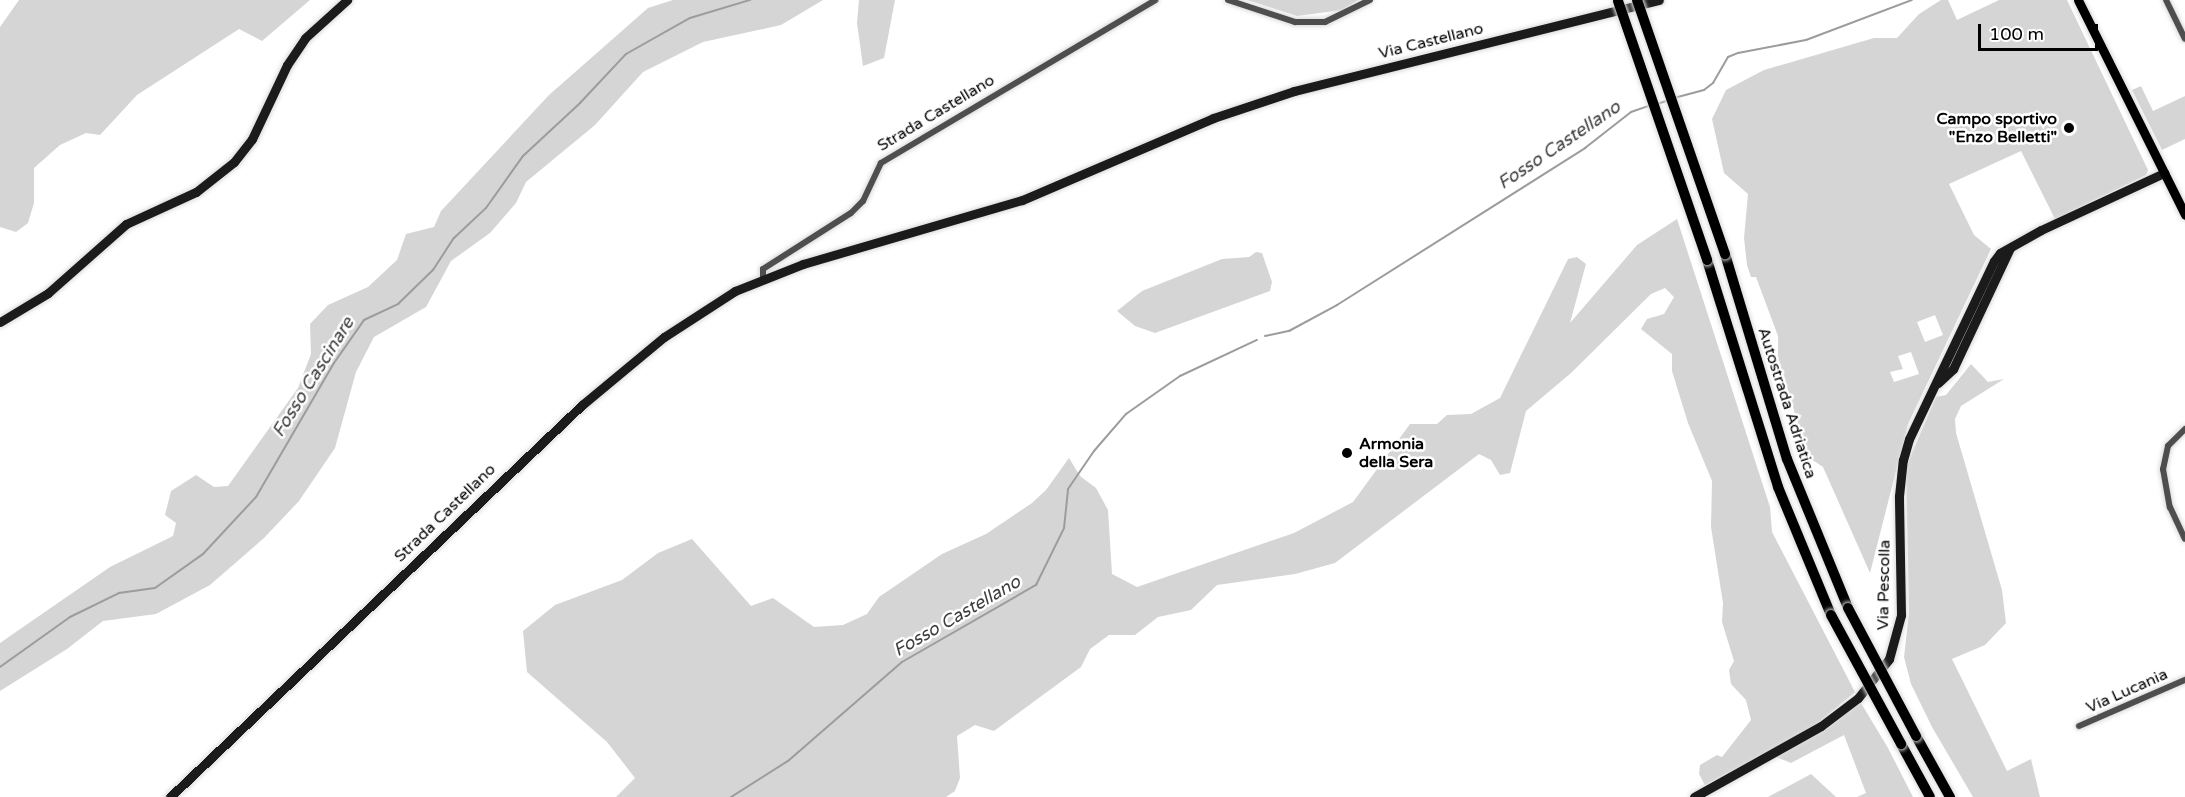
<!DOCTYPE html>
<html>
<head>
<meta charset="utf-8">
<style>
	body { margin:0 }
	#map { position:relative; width:2185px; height:797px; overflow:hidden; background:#fff; font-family:"Varela Round",sans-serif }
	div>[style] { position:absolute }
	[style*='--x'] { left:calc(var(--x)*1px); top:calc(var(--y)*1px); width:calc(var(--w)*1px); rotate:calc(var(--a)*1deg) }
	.green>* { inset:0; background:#d5d5d5 }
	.stream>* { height:2px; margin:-1px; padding:0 1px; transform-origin:1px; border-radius:1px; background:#9c9c9c }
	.roads { filter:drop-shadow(0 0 2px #dbdbdb) drop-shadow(0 0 2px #dbdbdb) }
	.street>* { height:6px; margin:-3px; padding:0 3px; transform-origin:3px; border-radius:3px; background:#4e4e4e }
	.secondary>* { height:9px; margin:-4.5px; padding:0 4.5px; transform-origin:4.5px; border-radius:4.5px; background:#1b1b1b }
	.primary>* { height:9px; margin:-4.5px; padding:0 4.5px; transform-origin:4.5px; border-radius:4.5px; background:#000 }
	.highway>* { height:10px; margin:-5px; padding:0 5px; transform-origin:5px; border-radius:5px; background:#000 }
	.bridges { filter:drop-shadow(0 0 2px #dbdbdb) drop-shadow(0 0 2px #dbdbdb) }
	.highway-bridge>* { height:10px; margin:-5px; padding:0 5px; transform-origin:5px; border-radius:5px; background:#000 }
	.dots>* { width:16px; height:16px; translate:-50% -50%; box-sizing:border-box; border:3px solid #fff; border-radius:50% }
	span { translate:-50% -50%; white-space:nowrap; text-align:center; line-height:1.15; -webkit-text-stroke:5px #fff; paint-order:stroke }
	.street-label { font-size:16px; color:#000 }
	.poi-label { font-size:16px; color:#000; font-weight:700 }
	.right { translate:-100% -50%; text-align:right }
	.left { translate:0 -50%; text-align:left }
	.water-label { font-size:18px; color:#3d3d3d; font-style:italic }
	.scale { position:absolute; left:1978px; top:24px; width:120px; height:27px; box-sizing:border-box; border:3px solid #000; border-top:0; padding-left:8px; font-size:18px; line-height:21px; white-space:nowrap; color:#000; -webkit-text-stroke:4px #fff; paint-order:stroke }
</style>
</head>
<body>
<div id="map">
	<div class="green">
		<i style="clip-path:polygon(19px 0,310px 0,262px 41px,239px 29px,137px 95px,100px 135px,86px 133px,60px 145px,34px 168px,34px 203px,28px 223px,16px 232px,0 227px,0 27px)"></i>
		<i style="clip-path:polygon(673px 0,823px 0,781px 25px,703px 42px,643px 72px,595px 125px,526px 182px,516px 203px,490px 233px,451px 261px,426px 307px,374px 337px,356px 372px,335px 448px,299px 501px,264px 538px,210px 585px,156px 614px,103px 621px,67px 649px,0 691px,0 643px,110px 567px,173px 536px,176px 523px,165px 515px,171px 491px,196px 475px,214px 487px,228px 486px,298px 388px,311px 354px,310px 324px,328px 305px,368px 287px,397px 260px,406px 234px,434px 227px,441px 211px,549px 95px,648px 8px)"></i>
		<i style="clip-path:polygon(859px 0,895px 0,884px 58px,863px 66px,857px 23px)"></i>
		<i style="clip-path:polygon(1247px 0,1358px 0,1342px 10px,1297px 16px)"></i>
		<i style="clip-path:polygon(evenodd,1941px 0,1948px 0,1957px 20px,1999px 0,2067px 0,2148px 170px,2146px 175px,2055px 219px,2021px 151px,1949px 184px,1974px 235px,1991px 249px,1908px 424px,1870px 573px,1823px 467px,1808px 457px,1778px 357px,1778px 336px,1756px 277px,1751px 277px,1747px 265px,1744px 238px,1748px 194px,1724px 173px,1712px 119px,1726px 90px,1764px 70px,1874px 38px,1897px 38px,1919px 14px,1941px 0,1935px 315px,1943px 335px,1925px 342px,1917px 322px,1935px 315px,1941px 0,1911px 352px,1919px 374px,1894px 382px,1890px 372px,1903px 369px,1898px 356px,1911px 352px)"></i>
		<i style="clip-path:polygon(2141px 86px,2153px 111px,2185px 96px,2185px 139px,2162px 150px,2132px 90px)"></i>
		<i style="clip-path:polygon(1677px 219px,1770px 507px,1772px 532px,1855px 692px,1813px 727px,1705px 785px,1699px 774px,1700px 765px,1717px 755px,1722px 757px,1751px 720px,1746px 700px,1731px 684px,1729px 670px,1734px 661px,1722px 622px,1723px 603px,1711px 527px,1712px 481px,1688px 423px,1672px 371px,1672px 354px,1641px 329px,1647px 319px,1664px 314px,1674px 297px,1665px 288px,1651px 294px,1571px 373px,1526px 411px,1510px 473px,1500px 475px,1491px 460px,1479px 454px,1335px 563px,1295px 574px,1217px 585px,1191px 610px,1158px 617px,1135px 635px,1109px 635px,1090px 649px,1081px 667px,994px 731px,975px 725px,957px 736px,960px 778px,955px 791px,946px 797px,616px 797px,635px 778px,607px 742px,527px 672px,523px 631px,555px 605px,622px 580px,658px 553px,692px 539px,751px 606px,773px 598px,814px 627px,843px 625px,867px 614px,879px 597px,942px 554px,986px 534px,1032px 503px,1046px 490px,1069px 458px,1080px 476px,1096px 488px,1108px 510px,1112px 574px,1137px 587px,1294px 533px,1353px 502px,1410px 424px,1437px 424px,1447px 415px,1471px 414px,1500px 398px,1568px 259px,1577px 257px,1586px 264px,1570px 323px,1637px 245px)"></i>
		<i style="clip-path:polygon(1256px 252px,1262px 253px,1272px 282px,1270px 291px,1155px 333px,1135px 326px,1117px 311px,1142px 291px,1222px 259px,1249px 257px)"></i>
		<i style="clip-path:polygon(1971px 364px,1988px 382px,2004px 379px,1961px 406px,1955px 419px,1956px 433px,2002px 590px,2006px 623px,1985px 645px,1952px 659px,2007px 771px,2031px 759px,2040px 797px,1973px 797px,1932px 727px,1911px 684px,1904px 657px,1909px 613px,1906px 467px,1936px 397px,1946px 395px)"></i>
		<i style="clip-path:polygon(1861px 703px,1888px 748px,1913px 797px,1857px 797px,1866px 793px,1844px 735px,1791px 763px,1776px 757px)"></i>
		<i style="clip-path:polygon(1811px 774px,1836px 797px,1768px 797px)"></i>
	</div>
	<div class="stream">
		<i style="--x:1674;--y:98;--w:31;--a:-15"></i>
		<i style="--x:1704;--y:90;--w:11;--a:-38"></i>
		<i style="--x:1713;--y:83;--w:30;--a:-60"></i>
		<i style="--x:1728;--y:57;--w:11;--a:-22"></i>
		<i style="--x:1738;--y:53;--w:69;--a:-10.8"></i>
		<i style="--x:1806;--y:40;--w:113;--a:-20.7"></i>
		<i style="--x:1657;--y:104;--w:13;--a:-18"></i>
		<i style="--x:1265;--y:336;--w:25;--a:-12"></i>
		<i style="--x:1289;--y:331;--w:55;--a:-28.4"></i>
		<i style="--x:1337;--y:305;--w:294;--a:-32.3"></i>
		<i style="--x:1585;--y:148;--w:58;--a:-38"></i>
		<i style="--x:1631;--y:112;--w:21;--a:-19"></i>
		<i style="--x:0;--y:667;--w:86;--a:-35.5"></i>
		<i style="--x:70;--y:617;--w:55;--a:-26.1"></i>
		<i style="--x:119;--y:593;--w:36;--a:-8"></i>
		<i style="--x:155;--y:588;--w:59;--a:-35.3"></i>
		<i style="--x:203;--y:554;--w:78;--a:-47.1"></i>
		<i style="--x:256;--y:497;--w:155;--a:-59.8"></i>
		<i style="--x:334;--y:363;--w:52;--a:-55.1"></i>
		<i style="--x:364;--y:320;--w:38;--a:-25"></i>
		<i style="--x:398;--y:304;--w:49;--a:-44.2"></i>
		<i style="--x:433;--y:270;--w:38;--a:-57"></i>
		<i style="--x:454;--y:238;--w:44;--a:-43.2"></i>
		<i style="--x:486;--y:208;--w:64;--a:-54.6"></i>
		<i style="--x:523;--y:156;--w:78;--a:-42.9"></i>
		<i style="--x:580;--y:103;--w:67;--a:-46.8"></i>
		<i style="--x:626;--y:54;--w:73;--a:-29.4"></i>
		<i style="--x:690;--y:18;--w:63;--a:-16.7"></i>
		<i style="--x:731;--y:797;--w:67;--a:-32.3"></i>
		<i style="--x:788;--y:761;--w:151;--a:-41"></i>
		<i style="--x:902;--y:662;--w:155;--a:-29.9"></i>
		<i style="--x:1036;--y:585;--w:64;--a:-63.8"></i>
		<i style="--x:1064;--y:528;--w:39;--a:-84"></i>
		<i style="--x:1068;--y:489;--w:46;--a:-55.6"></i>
		<i style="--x:1094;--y:451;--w:49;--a:-49.1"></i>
		<i style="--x:1126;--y:414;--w:66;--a:-35.1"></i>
		<i style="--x:1180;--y:376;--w:85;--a:-25.1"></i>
	</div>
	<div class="roads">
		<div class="street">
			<i style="--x:1228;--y:0;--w:71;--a:18.2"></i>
			<i style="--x:1295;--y:22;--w:30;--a:0"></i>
			<i style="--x:1325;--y:22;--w:50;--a:-26.1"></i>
			<i style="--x:2166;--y:0;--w:43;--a:64"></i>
			<i style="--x:763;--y:278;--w:9;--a:-90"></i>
			<i style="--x:763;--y:269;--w:104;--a:-32.5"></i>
			<i style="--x:851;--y:213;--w:17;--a:-45"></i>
			<i style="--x:863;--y:201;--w:42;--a:-64.7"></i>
			<i style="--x:881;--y:163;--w:319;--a:-30.7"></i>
			<i style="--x:2185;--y:429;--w:24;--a:135"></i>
			<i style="--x:2168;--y:446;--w:24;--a:102"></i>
			<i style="--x:2163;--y:469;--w:39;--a:80"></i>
			<i style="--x:2170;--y:507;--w:35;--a:65"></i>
			<i style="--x:2079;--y:726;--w:116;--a:-23.5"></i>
		</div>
		<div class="secondary">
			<i style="--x:0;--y:322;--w:56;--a:-31.1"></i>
			<i style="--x:48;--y:293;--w:104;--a:-41.5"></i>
			<i style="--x:126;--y:224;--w:77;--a:-24.6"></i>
			<i style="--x:196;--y:192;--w:48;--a:-38.3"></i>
			<i style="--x:234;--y:162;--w:29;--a:-52"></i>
			<i style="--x:252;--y:139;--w:82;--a:-64.7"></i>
			<i style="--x:287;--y:65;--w:32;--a:-56"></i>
			<i style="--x:305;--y:38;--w:57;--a:-42.1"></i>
			<i style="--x:1938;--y:383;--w:21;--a:-43"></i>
			<i style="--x:1953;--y:369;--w:134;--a:-64.8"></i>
			<i style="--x:170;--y:797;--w:569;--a:-43.58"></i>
			<i style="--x:582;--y:405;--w:107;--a:-39.7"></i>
			<i style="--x:664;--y:337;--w:85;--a:-32.9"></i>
			<i style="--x:735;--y:291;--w:73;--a:-21.7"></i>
			<i style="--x:803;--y:264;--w:228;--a:-16.3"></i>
			<i style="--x:1022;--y:200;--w:208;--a:-23.2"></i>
			<i style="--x:1213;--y:118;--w:85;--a:-18.4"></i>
			<i style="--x:1294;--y:91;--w:376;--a:-14"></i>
			<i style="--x:1694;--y:797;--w:145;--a:-29.2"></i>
			<i style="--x:1821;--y:726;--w:46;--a:-37.1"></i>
			<i style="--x:1858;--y:698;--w:50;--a:-51.5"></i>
			<i style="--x:1889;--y:659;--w:46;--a:-74.7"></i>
			<i style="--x:1901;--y:615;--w:119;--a:-91"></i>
			<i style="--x:1899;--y:496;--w:36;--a:-84"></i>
			<i style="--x:1903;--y:460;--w:22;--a:-74"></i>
			<i style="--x:1909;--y:439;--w:197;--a:-64.5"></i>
			<i style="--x:1994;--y:261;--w:10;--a:-53"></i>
			<i style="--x:2000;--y:253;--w:47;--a:-29.3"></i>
			<i style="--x:2041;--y:230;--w:136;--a:-24.9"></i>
		</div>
		<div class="primary">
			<i style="--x:2078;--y:0;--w:240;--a:63.5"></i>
		</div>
		<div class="highway">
			<i style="--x:1725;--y:254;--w:214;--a:73.2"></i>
			<i style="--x:1787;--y:459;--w:161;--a:67.7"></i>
			<i style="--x:1707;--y:260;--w:238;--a:72.6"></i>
			<i style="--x:1778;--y:487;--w:139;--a:67.5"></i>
			<i style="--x:1916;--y:736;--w:70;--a:60.9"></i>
			<i style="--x:1901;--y:744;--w:60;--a:61.3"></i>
		</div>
	</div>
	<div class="bridges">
		<div class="highway-bridge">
			<i style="--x:1637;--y:0;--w:269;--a:70.9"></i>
			<i style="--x:1618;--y:1;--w:274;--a:71"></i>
			<i style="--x:1848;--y:608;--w:145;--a:62"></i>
			<i style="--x:1831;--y:615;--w:147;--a:61.5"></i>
		</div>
	</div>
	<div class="dots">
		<i style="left:2069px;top:128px;background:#000"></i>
		<i style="left:1347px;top:453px;background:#000"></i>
	</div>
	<div class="street-label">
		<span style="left:1431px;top:41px;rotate:-14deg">Via Castellano</span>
		<span style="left:936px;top:113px;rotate:-31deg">Strada Castellano</span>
		<span style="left:1787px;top:403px;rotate:72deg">Autostrada Adriatica</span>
		<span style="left:445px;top:513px;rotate:-44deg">Strada Castellano</span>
		<span style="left:1884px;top:585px;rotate:-89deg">Via Pescolla</span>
		<span style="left:2127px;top:691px;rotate:-24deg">Via Lucania</span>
	</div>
	<div class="poi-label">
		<span class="right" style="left:2057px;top:128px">Campo sportivo<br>"Enzo Belletti"</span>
		<span class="left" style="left:1359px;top:453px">Armonia<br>della Sera</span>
	</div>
	<div class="water-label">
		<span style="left:1559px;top:145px;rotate:-34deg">Fosso Castellano</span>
		<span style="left:313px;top:377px;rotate:-58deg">Fosso Cascinare</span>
		<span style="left:957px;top:616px;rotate:-30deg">Fosso Castellano</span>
	</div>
	<div class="scale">100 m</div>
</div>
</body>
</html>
